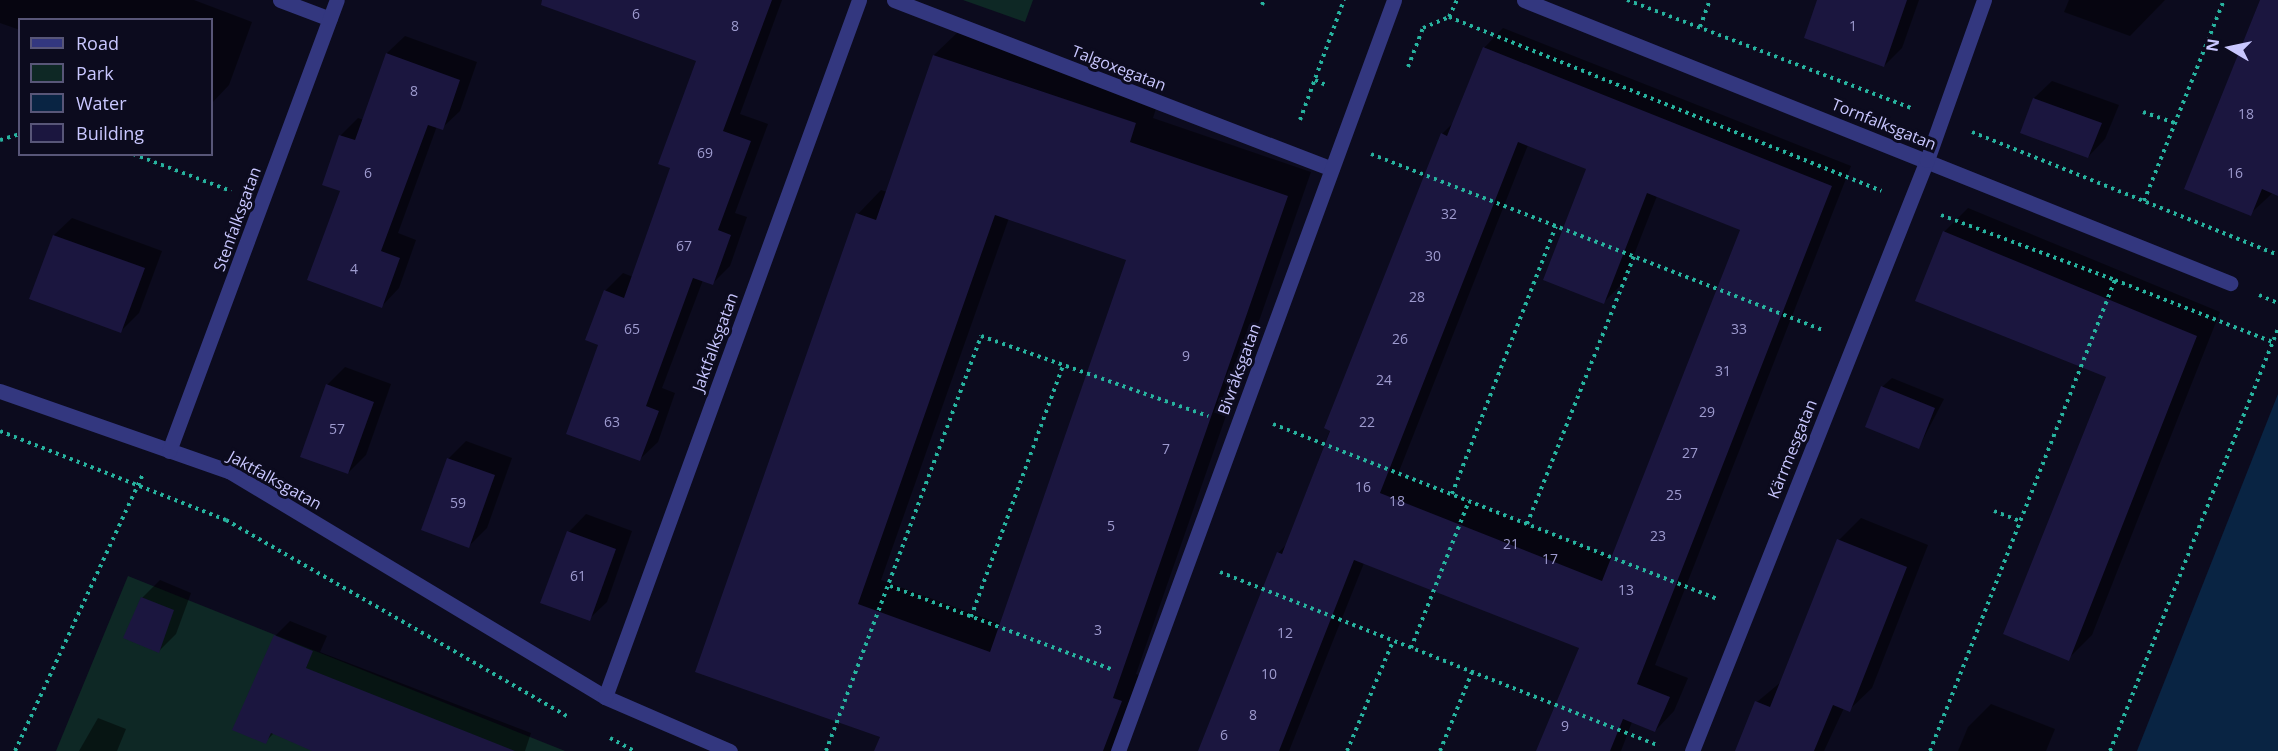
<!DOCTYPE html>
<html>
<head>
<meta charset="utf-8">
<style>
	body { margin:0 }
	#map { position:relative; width:2278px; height:751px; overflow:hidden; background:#0c0b1e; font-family:"Open Sans",sans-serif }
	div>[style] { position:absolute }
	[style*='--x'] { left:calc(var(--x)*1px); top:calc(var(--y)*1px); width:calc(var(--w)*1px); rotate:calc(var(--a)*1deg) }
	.green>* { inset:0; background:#0e2825 }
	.water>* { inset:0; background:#092443 }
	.shadow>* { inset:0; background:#0007 }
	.building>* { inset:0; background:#1b163f }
	.path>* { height:4px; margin-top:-2px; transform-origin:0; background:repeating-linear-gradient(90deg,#27b39f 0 3px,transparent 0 7.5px) }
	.street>* { height:15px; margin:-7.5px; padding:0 7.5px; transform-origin:7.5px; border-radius:7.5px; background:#33377f }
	span { translate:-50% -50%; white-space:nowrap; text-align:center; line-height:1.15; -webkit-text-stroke:6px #0c0b1e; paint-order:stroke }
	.number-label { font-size:14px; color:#9e9bcf }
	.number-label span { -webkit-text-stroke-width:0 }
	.street-label { font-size:16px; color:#c9c7ff }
	.legend { position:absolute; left:18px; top:18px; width:195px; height:138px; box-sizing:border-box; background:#0c0b1e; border:2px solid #585678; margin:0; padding:8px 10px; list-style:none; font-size:18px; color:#c9c7ff }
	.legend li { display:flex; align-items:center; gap:12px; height:30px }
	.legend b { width:30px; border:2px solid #585678 }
	.north { position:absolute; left:2200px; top:18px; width:60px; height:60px; -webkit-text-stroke:4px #0c0b1e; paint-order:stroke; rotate:279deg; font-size:16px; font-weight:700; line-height:24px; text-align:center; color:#c9c7ff }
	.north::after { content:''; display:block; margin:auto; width:21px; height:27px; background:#c9c7ff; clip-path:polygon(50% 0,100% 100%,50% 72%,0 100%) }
</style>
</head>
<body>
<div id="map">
	<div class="green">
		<i style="clip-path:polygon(963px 0,1033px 0,1025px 22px)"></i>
		<i style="clip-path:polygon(128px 576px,565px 751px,56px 751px)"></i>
	</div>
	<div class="water">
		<i style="clip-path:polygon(2278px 394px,2278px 751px,2137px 751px)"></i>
	</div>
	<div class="shadow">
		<i style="clip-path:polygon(0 0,194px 0,252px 22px,229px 85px,212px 103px,212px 20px,20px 20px,20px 30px,0 23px)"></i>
		<i style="clip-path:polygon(548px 0,782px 0,740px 114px,768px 124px,735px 213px,747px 217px,730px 266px,712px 284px,703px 280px,662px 388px,675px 393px,658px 442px,640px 459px,600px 344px,605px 291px,623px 273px,633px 277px,672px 167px,698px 60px)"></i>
		<i style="clip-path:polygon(1820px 0,1919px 0,1902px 48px,1884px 66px)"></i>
		<i style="clip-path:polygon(2069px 0,2165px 0,2130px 36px,2064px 12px)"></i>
		<i style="clip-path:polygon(2261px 0,2278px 0,2278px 188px,2250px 214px)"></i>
		<i style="clip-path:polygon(evenodd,1503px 28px,1851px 166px,1655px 665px,1688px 678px,1674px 711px,1655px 731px,1632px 722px,1621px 751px,1538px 751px,1580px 647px,1364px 563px,1289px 751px,1200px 751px,1278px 553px,1287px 544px,1442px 134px,1454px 122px,1484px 48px,1503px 28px,1528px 145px,1588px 168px,1604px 302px,1623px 283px,1657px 196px,1742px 230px,1613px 558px,1398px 474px,1528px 145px)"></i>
		<i style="clip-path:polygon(evenodd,958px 32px,1159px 99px,1153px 118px,1311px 172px,1136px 674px,1145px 677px,1117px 751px,881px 751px,882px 736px,697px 671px,858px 214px,881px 190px,887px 192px,934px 55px,958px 32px,1009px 218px,1128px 259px,1001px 624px,881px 580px,1009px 218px)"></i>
		<i style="clip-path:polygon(405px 36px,477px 62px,460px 111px,442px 128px,437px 126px,398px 233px,416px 240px,399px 288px,382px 306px,342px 191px,324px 184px,341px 135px,358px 118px,364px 120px,387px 53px)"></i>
		<i style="clip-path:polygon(2052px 81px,2119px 105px,2105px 139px,2088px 157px,2034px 98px)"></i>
		<i style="clip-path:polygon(1968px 208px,2220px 312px,2092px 635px,2068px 659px,2108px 376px,1944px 232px)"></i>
		<i style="clip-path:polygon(72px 218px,162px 251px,139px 313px,121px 331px,31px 298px,54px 235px)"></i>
		<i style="clip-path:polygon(345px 367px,391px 384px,366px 455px,348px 473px,327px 385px)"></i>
		<i style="clip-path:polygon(1892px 378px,1944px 399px,1919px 447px,1882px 387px)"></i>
		<i style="clip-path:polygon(466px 441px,512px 458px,487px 528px,469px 546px,448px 459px)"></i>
		<i style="clip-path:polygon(586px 514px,632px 531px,607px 602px,589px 619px,569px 532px)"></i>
		<i style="clip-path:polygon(1861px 518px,1928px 545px,1872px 688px,1849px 710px,1844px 708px,1824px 751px,1760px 751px,1757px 702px,1782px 681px,1839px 540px)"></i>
		<i style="clip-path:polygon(160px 580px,191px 593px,176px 634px,159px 651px,142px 598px)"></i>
		<i style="clip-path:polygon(290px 621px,327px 636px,320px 652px,531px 733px,525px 751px,328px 751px,274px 733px,265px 742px,275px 636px)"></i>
		<i style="clip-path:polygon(1991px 704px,2055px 729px,2046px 751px,1958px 751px,1968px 727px)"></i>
		<i style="clip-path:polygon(98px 718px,126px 729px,117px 751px,79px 751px)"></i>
	</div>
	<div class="building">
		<i style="clip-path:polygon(542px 0,772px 0,723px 131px,751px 141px,718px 230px,731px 235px,713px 285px,693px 278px,646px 406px,659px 411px,640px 461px,566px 434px,598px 345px,585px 340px,604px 290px,624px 298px,670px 168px,658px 164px,696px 61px,541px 5px)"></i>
		<i style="clip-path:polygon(1817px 0,1907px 0,1884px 67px,1804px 38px)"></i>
		<i style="clip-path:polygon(2260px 0,2278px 0,2278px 196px,2262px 189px,2251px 216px,2184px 189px)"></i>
		<i style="clip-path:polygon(evenodd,1483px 47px,1832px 186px,1637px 684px,1670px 697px,1655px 732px,1623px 719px,1610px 751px,1536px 751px,1579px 648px,1354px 560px,1279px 751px,1198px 751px,1277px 552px,1282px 554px,1330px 431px,1324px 428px,1441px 133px,1447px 136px,1483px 47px,1518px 142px,1586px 169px,1543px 280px,1604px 304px,1647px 193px,1740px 230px,1602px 581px,1380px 493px,1518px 142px)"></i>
		<i style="clip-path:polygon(386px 53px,460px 80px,443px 130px,428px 125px,381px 251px,400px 258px,382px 308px,307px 280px,340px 191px,322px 185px,339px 135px,355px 140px)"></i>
		<i style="clip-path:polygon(evenodd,933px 55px,1136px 123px,1130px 142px,1288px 196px,1113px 698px,1122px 701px,1103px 751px,874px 751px,880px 737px,695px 672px,856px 213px,876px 220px,933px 55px,995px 215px,1126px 260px,990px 652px,858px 604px,995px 215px)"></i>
		<i style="clip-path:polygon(2033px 98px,2102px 123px,2088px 158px,2020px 133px)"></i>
		<i style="clip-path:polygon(1943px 231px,2197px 336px,2069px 661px,2003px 634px,2106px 377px,1915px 301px)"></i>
		<i style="clip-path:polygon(53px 235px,145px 268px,121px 333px,29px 299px)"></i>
		<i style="clip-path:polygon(326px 384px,374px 402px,348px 474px,300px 457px)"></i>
		<i style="clip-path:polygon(1881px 386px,1935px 408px,1919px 449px,1865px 427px)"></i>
		<i style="clip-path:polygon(447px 458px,495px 475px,469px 548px,421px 530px)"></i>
		<i style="clip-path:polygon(567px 531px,616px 549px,590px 621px,540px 603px)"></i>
		<i style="clip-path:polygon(1837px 539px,1907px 567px,1850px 712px,1833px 705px,1814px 751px,1735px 751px,1755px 701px,1770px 707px)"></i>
		<i style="clip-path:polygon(141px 597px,174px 610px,159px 653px,123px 638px)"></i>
		<i style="clip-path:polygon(274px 635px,313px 651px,306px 668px,515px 751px,312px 751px,271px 733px,266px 744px,232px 730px)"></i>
	</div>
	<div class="path">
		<i style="--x:1627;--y:0;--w:305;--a:20.8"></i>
		<i style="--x:1262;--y:5;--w:5;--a:-68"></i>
		<i style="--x:1449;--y:17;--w:19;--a:-65"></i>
		<i style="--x:1700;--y:27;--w:29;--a:-70"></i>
		<i style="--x:1408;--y:67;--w:42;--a:-69"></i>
		<i style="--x:1423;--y:28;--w:28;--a:-23"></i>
		<i style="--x:1449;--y:17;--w:466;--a:21.9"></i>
		<i style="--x:1315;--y:80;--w:14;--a:25"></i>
		<i style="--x:2143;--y:112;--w:34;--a:19"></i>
		<i style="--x:1300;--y:120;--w:128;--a:-69.9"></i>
		<i style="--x:1972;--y:132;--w:330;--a:21.9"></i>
		<i style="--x:0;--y:140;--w:21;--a:-17"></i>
		<i style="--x:133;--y:154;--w:105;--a:20.7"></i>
		<i style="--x:1371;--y:154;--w:487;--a:21.3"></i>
		<i style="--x:2144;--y:201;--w:216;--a:-68.3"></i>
		<i style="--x:1941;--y:215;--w:186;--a:20.5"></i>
		<i style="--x:2259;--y:295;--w:21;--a:23"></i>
		<i style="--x:1273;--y:424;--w:478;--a:21.5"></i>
		<i style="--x:0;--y:431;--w:243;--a:21.5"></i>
		<i style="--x:226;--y:520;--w:395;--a:29.9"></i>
		<i style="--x:1452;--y:494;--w:287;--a:-68.8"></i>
		<i style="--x:1994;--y:511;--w:28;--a:21"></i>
		<i style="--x:1527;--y:524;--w:288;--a:-68.2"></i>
		<i style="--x:1220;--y:572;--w:472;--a:21.6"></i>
		<i style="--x:890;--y:586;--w:239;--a:20.6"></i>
		<i style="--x:971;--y:617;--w:268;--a:-69.9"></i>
		<i style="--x:1411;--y:648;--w:158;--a:-68.5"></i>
		<i style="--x:610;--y:738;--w:27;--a:28"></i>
		<i style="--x:15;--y:751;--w:305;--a:-65.2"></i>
		<i style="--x:826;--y:751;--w:443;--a:-69.5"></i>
		<i style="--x:981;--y:336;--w:241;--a:19.4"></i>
		<i style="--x:1347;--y:751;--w:119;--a:-67.3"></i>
		<i style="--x:1440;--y:751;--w:85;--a:-67.9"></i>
		<i style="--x:1930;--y:751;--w:506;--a:-68.56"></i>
		<i style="--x:2115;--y:280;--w:169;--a:21.5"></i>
		<i style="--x:2110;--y:751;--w:454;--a:-68.3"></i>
	</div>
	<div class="street">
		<i style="--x:280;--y:0;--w:53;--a:20.8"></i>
		<i style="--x:894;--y:0;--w:469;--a:21.1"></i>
		<i style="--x:1524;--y:0;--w:761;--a:21.84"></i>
		<i style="--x:0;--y:391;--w:243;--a:19.3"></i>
		<i style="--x:229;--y:471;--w:439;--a:31"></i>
		<i style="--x:605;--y:697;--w:136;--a:23.4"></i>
		<i style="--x:169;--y:451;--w:481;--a:-69.6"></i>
		<i style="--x:605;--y:697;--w:742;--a:-69.98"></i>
		<i style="--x:1118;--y:751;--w:800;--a:-69.82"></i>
		<i style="--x:1692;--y:751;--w:636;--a:-68.32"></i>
		<i style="--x:1927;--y:160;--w:170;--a:-70.4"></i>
	</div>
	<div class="number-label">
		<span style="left:636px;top:14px">6</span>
		<span style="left:735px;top:26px">8</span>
		<span style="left:1853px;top:26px">1</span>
		<span style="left:414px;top:91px">8</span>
		<span style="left:2246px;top:114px">18</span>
		<span style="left:705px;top:153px">69</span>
		<span style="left:368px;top:173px">6</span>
		<span style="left:2235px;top:173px">16</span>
		<span style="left:1449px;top:214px">32</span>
		<span style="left:684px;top:246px">67</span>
		<span style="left:1433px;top:256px">30</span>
		<span style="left:354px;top:269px">4</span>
		<span style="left:1417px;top:297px">28</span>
		<span style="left:632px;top:329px">65</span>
		<span style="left:1739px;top:329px">33</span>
		<span style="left:1400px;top:339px">26</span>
		<span style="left:1186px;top:356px">9</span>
		<span style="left:1723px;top:371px">31</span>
		<span style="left:1384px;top:380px">24</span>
		<span style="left:1707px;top:412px">29</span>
		<span style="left:612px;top:422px">63</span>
		<span style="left:1367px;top:422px">22</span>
		<span style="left:337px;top:429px">57</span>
		<span style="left:1166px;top:449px">7</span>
		<span style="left:1690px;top:453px">27</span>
		<span style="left:1363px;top:487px">16</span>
		<span style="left:1674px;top:495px">25</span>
		<span style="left:1397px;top:501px">18</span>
		<span style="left:458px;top:503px">59</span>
		<span style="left:1111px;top:526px">5</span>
		<span style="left:1658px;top:536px">23</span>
		<span style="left:1511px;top:544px">21</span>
		<span style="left:1550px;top:559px">17</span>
		<span style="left:578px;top:576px">61</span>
		<span style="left:1626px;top:590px">13</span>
		<span style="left:1098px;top:630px">3</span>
		<span style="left:1285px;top:633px">12</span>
		<span style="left:1269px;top:674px">10</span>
		<span style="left:1253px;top:715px">8</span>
		<span style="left:1565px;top:726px">9</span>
		<span style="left:1224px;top:735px">6</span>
	</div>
	<div class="street-label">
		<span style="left:1119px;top:68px;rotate:21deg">Talgoxegatan</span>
		<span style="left:1884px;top:124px;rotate:22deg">Tornfalksgatan</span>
		<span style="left:237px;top:219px;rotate:-70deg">Stenfalksgatan</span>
		<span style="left:715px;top:342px;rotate:-70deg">Jaktfalksgatan</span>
		<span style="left:1239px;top:369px;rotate:-70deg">Bivråksgatan</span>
		<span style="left:1792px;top:449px;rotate:-68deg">Kärrmesgatan</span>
		<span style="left:275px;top:480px;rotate:29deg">Jaktfalksgatan</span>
	</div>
	<ul class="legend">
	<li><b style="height:8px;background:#33377f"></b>Road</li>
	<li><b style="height:16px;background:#0e2825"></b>Park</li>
	<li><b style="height:16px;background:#092443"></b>Water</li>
	<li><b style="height:16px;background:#1b163f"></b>Building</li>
	</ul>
	<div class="north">N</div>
</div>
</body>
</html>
